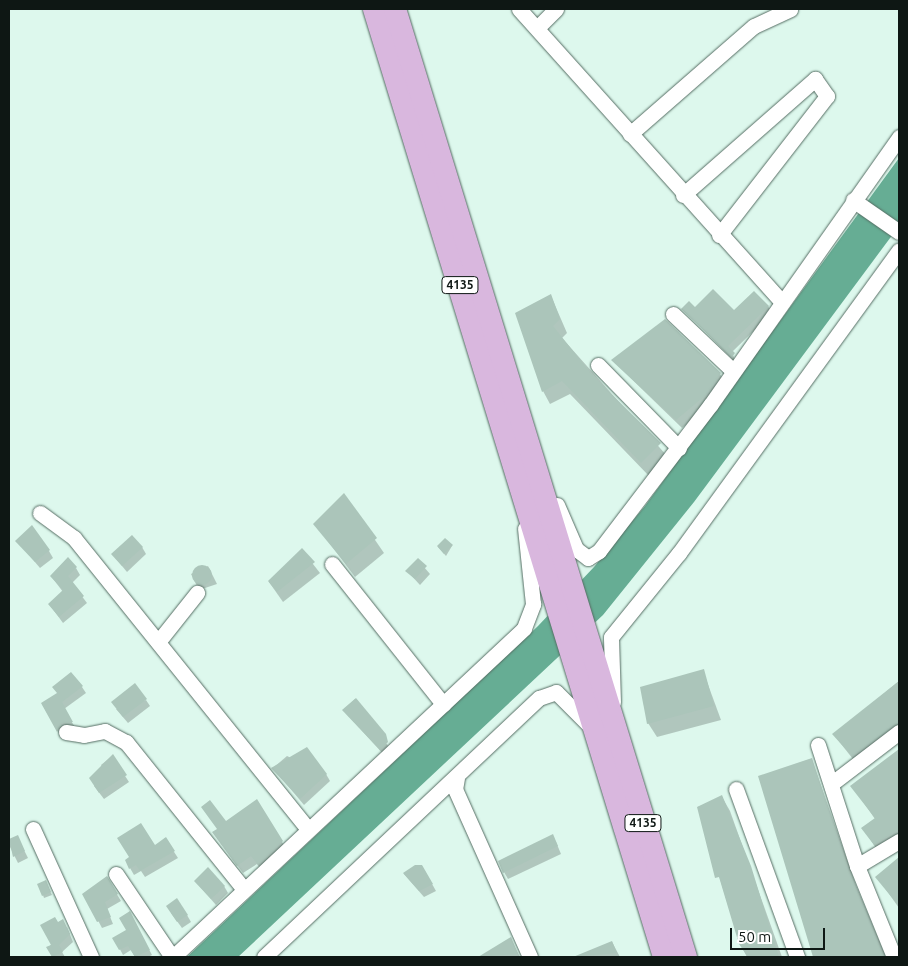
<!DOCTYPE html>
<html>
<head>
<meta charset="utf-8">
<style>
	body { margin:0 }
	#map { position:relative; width:908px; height:966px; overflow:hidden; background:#ddf8ed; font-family:Ubuntu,sans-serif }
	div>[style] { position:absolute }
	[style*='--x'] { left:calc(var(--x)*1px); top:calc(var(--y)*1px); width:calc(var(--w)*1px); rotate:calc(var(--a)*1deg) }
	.water>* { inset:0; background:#66ad94 }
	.shadow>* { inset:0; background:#0003 }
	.building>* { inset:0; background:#abc5ba }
	.round { border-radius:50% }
	.roads { filter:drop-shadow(0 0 1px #556d63) drop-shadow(0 0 1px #556d63) }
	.minor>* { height:15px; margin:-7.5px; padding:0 7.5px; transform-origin:7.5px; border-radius:7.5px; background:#fff }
	.primary>* { height:22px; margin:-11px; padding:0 11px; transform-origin:11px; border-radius:11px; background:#d9b7de }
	span { translate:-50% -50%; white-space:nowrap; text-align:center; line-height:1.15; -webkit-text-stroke:4px #fff; paint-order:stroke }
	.shield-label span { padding:1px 4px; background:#fff; border:1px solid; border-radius:4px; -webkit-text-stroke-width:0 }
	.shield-label { font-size:12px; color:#0e1714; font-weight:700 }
	.frame { position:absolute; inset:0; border:10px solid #0e1714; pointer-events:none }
	.scale { position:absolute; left:730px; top:928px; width:95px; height:22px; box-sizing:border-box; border:2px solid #0e1714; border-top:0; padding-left:6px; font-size:15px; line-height:18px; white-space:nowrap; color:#0e1714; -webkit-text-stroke:4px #fff; paint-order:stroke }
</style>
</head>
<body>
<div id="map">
	<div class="water">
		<i style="clip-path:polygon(899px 158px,899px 226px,694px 502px,603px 615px,238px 957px,187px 957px,538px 626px,594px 567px,645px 506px)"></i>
	</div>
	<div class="shadow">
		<i style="clip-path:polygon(551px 296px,567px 333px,562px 338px,668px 457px,649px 476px,570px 394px,550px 404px,543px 391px)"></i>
		<i style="clip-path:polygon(768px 306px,772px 313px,732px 352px,736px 363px,683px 309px,734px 312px)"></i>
		<i style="clip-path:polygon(613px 361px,720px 374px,725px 382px,710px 404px,682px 428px)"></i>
		<i style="clip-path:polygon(344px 495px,384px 553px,355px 577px,315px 524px)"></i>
		<i style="clip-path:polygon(17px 541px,49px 551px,53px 558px,40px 568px)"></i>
		<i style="clip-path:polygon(452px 546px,446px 556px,438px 547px)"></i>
		<i style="clip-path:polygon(142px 547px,146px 554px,127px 572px,112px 554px)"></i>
		<i style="clip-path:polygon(302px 550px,320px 573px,283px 602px,269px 582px)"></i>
		<i style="clip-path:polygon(418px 560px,430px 574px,420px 585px,407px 571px)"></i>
		<i style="clip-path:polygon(208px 566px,217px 584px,199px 590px,191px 574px)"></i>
		<i style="clip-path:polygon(76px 568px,80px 575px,72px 583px,87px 603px,63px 623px,49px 604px,63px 592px,51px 576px)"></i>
		<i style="clip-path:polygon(703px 671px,721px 720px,657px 737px,648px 723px)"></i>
		<i style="clip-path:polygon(899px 681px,899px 738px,860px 768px,834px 735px)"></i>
		<i style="clip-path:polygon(54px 687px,82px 687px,86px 693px,64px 709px,76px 729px,61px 737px,42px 704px,58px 694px)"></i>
		<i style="clip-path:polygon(355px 699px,391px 750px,385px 756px,343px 710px)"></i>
		<i style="clip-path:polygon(146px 700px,150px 706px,128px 723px,116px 709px)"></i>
		<i style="clip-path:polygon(899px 751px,899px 843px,881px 856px,863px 828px,875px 819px,852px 786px)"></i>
		<i style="clip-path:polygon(112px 756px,129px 782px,104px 799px,94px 786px,104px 770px,101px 765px)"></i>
		<i style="clip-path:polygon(287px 756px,326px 774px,330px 781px,304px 805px,273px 768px)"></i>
		<i style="clip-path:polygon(812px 760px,856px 885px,886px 957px,816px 957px,760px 777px)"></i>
		<i style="clip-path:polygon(722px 797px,730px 811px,782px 957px,747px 957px,740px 944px,698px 807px)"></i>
		<i style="clip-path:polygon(225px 823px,282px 842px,287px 850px,263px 872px,257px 864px,243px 873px,219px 841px)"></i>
		<i style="clip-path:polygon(17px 836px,28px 858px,18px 863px,9px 845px)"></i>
		<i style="clip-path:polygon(165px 838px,178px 858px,145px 877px,141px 871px,134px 875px,130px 868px)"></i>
		<i style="clip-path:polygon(556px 842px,561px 854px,508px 879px,504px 872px)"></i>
		<i style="clip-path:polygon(899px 860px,899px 908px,877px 877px)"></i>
		<i style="clip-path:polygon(422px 866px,436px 891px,424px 897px,404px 874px)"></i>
		<i style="clip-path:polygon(107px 878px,121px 901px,107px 909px,113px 924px,102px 928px,84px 894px)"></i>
		<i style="clip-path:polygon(195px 881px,224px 886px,228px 893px,216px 905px)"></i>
		<i style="clip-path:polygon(47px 885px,52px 895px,44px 898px,43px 895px)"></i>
		<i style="clip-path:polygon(130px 913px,152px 955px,148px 957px,135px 957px,131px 950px,123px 955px,114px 938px,128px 931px)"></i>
		<i style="clip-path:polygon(171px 913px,187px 915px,191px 922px,182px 928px)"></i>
		<i style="clip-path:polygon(67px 927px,73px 942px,62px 952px,65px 957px,53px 957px,48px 948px)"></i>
		<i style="clip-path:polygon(511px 939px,520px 957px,481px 957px)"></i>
		<i style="clip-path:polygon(612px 942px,620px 957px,576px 957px)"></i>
	</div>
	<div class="building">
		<i style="clip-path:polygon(713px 289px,734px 310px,754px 291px,769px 306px,728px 346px,735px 353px,732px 357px,681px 309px,689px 301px,695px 307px)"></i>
		<i style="clip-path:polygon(551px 294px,560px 319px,553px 326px,594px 377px,661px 443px,641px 463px,562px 381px,542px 392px,515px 313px)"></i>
		<i style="clip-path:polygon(665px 319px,721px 373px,706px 395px,676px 420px,611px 360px)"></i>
		<i style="clip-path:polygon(344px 493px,377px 538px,346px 564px,313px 524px)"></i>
		<i style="clip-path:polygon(32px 525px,50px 550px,35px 562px,15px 541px)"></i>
		<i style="clip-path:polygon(132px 535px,143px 547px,122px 566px,111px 554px)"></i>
		<i style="clip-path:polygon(445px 538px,453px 545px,444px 554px,437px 546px)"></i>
		<i style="clip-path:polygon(302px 548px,315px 562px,277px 592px,268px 581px)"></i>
		<i style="clip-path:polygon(68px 557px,77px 567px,68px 576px,84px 596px,59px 617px,48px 604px,63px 590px,50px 576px)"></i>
		<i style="clip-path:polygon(418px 558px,427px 566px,415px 579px,405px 571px)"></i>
		<i class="round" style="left:192px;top:565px;width:20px;height:20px"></i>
		<i style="clip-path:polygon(704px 669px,714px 706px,647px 724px,640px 687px)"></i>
		<i style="clip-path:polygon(71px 672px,83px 686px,62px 702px,73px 722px,62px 723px,57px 732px,41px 703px,57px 693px,52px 687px)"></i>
		<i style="clip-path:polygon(899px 681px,899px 723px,852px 756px,832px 734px)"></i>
		<i style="clip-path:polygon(135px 683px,147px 699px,123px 717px,111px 702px)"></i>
		<i style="clip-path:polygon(356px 698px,386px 734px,388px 742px,380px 750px,342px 710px)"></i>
		<i style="clip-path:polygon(307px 747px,327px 774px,300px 799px,271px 768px)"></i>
		<i style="clip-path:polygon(899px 749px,899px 829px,874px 845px,861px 828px,875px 818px,850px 786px)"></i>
		<i style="clip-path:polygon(113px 754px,127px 775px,99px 793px,89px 778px)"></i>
		<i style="clip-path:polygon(812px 758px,848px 869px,884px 957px,813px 957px,758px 776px)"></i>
		<i style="clip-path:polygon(722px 795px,751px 866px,779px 957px,748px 957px,739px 944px,719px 877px,715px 878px,697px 807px)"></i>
		<i style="clip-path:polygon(257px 799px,283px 841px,258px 865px,251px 856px,237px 866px,212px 832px,217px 829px,201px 807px,210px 800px,226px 821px)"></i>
		<i style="clip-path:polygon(141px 823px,155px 845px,166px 837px,175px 851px,140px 871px,136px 865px,129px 869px,125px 860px,129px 857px,117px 838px)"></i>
		<i style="clip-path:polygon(553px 834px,558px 846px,503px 873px,498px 861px)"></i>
		<i style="clip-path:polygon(18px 835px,25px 851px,13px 857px,9px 839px)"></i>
		<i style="clip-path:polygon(899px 857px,899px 906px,875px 877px)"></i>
		<i style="clip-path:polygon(415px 865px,422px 865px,433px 884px,419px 891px,403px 873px)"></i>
		<i style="clip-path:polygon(208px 867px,225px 886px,211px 899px,194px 881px)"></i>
		<i style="clip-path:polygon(107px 876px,118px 894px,105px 902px,111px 917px,97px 922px,82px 894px)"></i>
		<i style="clip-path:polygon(46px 880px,51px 892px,42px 896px,37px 884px)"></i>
		<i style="clip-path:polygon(177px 898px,188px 915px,177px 922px,166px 906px)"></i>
		<i style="clip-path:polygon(130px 911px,150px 950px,135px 957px,128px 946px,119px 950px,112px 938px,126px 930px,119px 918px)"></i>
		<i style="clip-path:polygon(55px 917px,58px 922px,63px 919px,70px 934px,59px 945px,63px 952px,52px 957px,46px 947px,51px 945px,40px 925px)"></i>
		<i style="clip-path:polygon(511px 937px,518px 954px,478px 957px)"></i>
		<i style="clip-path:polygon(612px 941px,617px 953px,573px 957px)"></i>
	</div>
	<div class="roads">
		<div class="minor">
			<i style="--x:519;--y:9;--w:394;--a:48.1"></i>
			<i style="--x:537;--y:28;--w:27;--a:-45"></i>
			<i style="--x:630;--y:134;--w:164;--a:-41.1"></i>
			<i style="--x:754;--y:26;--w:40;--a:-25"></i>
			<i style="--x:683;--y:195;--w:176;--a:-41.3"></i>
			<i style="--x:815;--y:79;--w:21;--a:55"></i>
			<i style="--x:827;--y:96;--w:176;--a:127.8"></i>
			<i style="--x:853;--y:200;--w:56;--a:34.8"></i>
			<i style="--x:673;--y:314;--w:83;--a:43.5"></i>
			<i style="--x:598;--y:365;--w:116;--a:45.7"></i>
			<i style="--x:557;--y:505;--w:48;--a:66.6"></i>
			<i style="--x:576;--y:549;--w:15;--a:37"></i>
			<i style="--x:588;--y:558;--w:13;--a:-32"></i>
			<i style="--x:599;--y:551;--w:185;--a:-52.7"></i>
			<i style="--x:711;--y:404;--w:327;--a:-54.8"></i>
			<i style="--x:40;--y:513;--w:42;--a:36.3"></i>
			<i style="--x:74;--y:538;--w:373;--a:51.2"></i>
			<i style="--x:332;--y:564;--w:179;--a:51.6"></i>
			<i style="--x:158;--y:642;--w:63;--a:-51.5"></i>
			<i style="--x:613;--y:702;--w:65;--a:-91.8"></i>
			<i style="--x:611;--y:637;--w:108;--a:-51"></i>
			<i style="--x:679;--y:553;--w:374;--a:-54"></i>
			<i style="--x:66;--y:732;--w:18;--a:9"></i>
			<i style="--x:84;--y:735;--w:21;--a:-11"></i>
			<i style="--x:105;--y:731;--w:24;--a:28"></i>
			<i style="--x:126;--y:742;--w:187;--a:51.3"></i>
			<i style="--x:818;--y:745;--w:127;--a:72.1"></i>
			<i style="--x:457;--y:778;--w:11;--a:100"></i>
			<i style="--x:455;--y:789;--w:184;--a:65.9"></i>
			<i style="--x:831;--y:784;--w:86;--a:-37.4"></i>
			<i style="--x:736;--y:789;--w:179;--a:70"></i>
			<i style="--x:33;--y:829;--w:141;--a:65.6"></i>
			<i style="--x:116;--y:874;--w:100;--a:56"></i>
			<i style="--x:173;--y:957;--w:481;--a:-43.1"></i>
			<i style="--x:524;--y:628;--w:26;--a:-69"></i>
			<i style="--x:533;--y:604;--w:76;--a:-96"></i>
			<i style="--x:264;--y:957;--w:378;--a:-43.3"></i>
			<i style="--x:539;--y:698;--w:18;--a:-19"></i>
			<i style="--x:556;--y:692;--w:49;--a:45"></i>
			<i style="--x:894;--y:957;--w:98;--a:-112.1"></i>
			<i style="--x:857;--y:866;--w:49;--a:-30.8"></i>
		</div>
		<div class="primary">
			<i style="--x:374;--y:9;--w:991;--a:72.99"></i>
			<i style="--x:395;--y:9;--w:992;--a:72.94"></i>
		</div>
	</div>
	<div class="shield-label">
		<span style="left:460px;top:285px">4135</span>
		<span style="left:643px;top:823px">4135</span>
	</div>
	<div class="frame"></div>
	<div class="scale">50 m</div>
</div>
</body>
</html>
